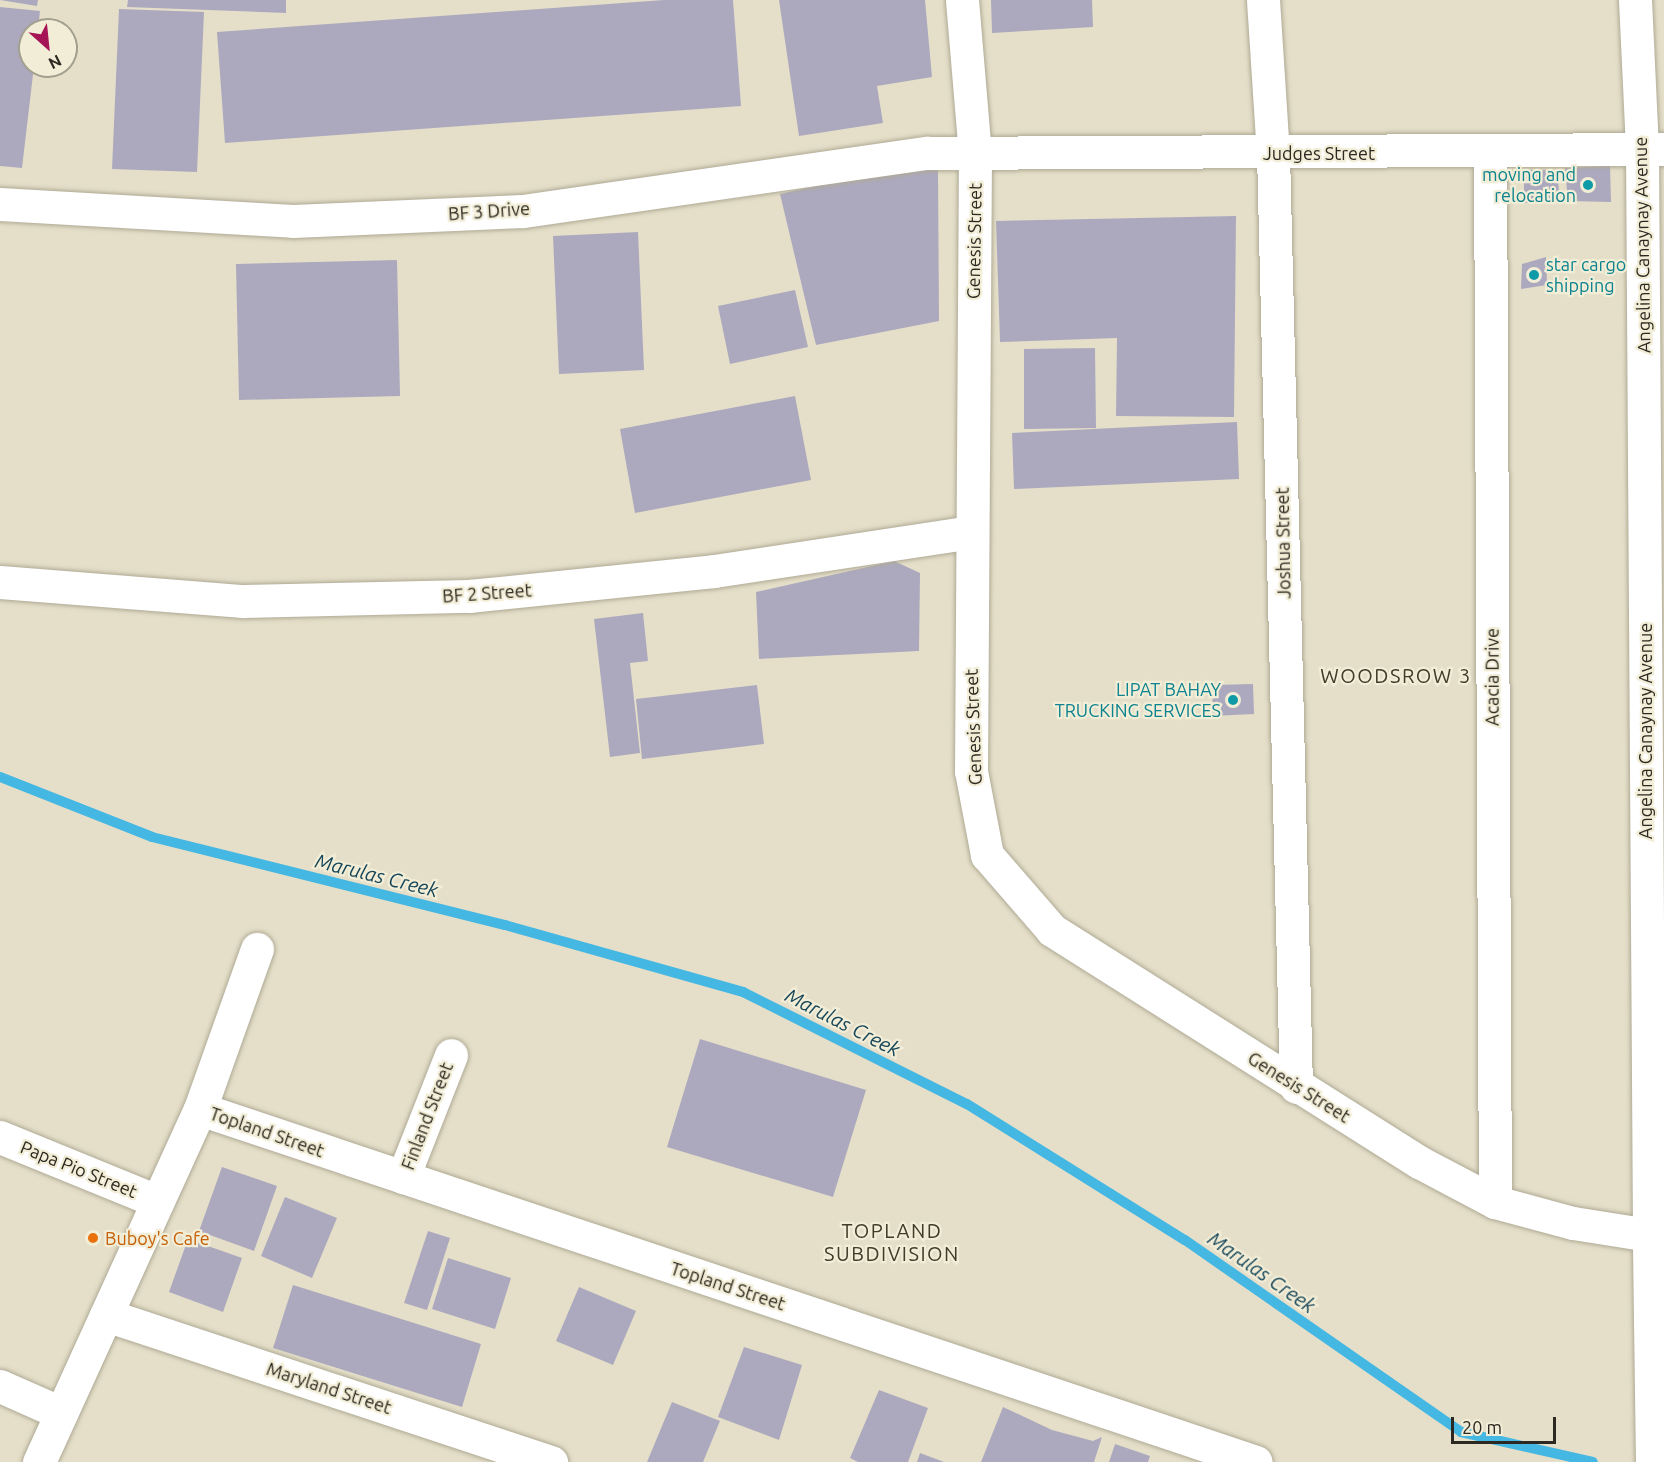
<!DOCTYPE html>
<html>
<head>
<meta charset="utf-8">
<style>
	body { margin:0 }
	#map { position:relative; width:1664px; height:1462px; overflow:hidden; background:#e5dfc9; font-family:Ubuntu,sans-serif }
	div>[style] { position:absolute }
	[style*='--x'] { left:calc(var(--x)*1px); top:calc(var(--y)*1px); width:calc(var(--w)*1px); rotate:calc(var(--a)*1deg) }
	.stream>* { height:10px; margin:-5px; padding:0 5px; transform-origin:5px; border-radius:5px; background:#45b7e3 }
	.building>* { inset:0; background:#aca9be }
	.roads { filter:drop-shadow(0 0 2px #afaa95) drop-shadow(0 0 2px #afaa95) }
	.minor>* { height:33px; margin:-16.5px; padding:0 16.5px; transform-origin:16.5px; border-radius:16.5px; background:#fff }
	.tertiary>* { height:33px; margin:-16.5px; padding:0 16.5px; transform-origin:16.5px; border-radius:16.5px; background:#fff }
	.secondary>* { height:33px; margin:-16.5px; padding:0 16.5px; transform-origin:16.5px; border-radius:16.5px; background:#fff }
	.dots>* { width:16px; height:16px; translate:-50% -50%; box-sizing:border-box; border:3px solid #f2edd6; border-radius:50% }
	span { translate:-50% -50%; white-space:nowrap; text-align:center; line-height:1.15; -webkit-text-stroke:4.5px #f2edd6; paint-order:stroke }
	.street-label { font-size:18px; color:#2b2921 }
	.culture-label { font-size:18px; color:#0d838f }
	.right { translate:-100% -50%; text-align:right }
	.left { translate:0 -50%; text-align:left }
	.food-label { font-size:18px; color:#c56008 }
	.neighbourhood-label { font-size:20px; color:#403c29; letter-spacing:1.5px }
	.water-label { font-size:20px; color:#164659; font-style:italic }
	.north { position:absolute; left:18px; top:18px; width:60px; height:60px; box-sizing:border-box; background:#f2edd6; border:2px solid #a29f8e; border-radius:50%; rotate:153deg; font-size:16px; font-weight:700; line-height:24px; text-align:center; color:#2b2921 }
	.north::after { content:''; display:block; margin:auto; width:21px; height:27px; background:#a51555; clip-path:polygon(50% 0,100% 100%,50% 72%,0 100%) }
	.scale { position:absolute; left:1451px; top:1417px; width:105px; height:27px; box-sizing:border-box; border:3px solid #2b2921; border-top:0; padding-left:8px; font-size:18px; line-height:21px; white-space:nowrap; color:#2b2921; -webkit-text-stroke:4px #f2edd6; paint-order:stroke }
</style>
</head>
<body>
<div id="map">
	<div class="stream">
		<i style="--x:0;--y:777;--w:163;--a:21.5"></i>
		<i style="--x:152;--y:837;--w:364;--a:14"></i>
		<i style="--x:505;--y:925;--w:247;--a:15.7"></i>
		<i style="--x:743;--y:992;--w:250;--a:26.6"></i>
		<i style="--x:967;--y:1104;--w:257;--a:32"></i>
		<i style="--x:1185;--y:1240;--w:336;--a:34.8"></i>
		<i style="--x:1461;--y:1432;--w:135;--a:12.8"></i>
	</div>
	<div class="building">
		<i style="clip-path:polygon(0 0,38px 0,37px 6px)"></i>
		<i style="clip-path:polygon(128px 0,286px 0,286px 13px,127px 7px)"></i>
		<i style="clip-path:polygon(664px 0,733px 0,741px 106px,225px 143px,217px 32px)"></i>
		<i style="clip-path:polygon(779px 0,925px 0,932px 77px,877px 86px,883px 123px,799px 136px)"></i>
		<i style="clip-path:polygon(991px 0,1092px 0,1093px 27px,992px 33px)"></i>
		<i style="clip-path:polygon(0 7px,40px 11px,38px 30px,30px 30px,30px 66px,34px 66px,22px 168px,0 166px)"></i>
		<i style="clip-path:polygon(119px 9px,204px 12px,197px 172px,112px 169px)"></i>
		<i style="clip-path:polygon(915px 164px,938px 170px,939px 321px,816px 345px,780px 194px)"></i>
		<i style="clip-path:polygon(1610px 166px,1611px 202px,1568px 201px,1565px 168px)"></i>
		<i style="clip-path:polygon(1524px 170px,1557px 170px,1560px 202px,1524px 203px)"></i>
		<i style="clip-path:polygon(1236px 216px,1234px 417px,1116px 416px,1117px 338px,1000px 342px,996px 221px)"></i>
		<i style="clip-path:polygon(638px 232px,644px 370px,559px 374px,553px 236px)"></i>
		<i style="clip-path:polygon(1546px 257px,1547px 285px,1521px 289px,1522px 264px)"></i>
		<i style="clip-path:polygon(397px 260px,400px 396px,239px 400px,236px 264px)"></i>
		<i style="clip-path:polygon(795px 290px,808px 347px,730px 364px,718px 306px)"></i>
		<i style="clip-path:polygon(1095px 348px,1096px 428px,1024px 429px,1024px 349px)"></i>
		<i style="clip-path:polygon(795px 396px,811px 480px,635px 513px,620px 429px)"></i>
		<i style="clip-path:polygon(1237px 422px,1239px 479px,1014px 489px,1012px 433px)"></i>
		<i style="clip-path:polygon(894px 561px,920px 573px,919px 651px,759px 659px,756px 592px)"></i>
		<i style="clip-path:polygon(643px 613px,648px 661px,630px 663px,640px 753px,610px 757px,594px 619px)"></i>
		<i style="clip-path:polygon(1253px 684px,1254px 714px,1212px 716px,1213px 685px)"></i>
		<i style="clip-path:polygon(757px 685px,764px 744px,642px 759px,636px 699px)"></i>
		<i style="clip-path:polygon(700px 1039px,866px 1090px,833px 1197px,667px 1147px)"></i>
		<i style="clip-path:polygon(222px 1167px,277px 1186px,254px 1251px,199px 1231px)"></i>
		<i style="clip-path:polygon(285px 1197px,337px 1218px,312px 1278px,261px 1256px)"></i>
		<i style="clip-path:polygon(428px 1231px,450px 1238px,427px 1310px,404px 1303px)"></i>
		<i style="clip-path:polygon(188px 1239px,242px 1258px,223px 1312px,169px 1292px)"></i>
		<i style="clip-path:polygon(448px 1258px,511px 1278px,495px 1329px,432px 1309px)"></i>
		<i style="clip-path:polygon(293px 1285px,481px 1344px,462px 1407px,273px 1348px)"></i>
		<i style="clip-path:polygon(579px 1287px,636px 1311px,613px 1365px,556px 1341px)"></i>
		<i style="clip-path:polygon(744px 1347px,802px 1365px,779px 1440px,718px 1417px)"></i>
		<i style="clip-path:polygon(879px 1390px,928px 1408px,908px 1462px,858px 1462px,850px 1458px)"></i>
		<i style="clip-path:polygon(672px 1402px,720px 1421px,703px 1462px,647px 1462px)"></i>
		<i style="clip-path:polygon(1003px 1407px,1052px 1430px,1093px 1441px,1102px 1437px,1094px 1462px,981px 1462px)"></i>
		<i style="clip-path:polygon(1115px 1444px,1150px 1456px,1148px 1462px,1109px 1462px)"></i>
		<i style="clip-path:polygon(920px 1453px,944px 1462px,917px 1462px)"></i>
	</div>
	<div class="roads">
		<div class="minor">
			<i style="--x:962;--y:0;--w:155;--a:85.2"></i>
			<i style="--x:975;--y:154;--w:617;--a:90.37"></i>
			<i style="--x:971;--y:771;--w:86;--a:79.2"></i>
			<i style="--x:987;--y:855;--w:99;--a:49.1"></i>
			<i style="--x:1052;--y:930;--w:434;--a:32.3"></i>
			<i style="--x:1419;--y:1162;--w:86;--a:27.8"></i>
			<i style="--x:1495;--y:1202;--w:81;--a:15.1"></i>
			<i style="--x:1573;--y:1223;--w:77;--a:9"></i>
			<i style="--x:1263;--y:0;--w:153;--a:86.3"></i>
			<i style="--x:1273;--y:153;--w:934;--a:88.59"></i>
			<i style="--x:1490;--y:152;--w:1050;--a:89.73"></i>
			<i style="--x:0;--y:204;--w:293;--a:3.3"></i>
			<i style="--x:293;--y:221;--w:230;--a:-2.5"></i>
			<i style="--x:523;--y:211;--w:408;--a:-8.2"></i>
			<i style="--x:927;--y:153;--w:737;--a:-0.31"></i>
			<i style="--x:0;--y:582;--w:244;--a:4.5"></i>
			<i style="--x:243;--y:601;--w:226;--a:-1.3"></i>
			<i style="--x:469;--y:596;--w:246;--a:-5.8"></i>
			<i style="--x:714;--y:571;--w:260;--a:-8.6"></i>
			<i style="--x:200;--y:1109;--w:1113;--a:18.48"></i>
			<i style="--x:0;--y:1137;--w:170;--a:22.2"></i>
			<i style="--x:403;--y:1177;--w:131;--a:-68.5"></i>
			<i style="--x:106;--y:1315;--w:469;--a:18.3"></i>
			<i style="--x:0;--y:1386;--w:67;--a:23.9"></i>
			<i style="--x:39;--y:1462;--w:388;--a:-65.5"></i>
			<i style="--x:200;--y:1109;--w:170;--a:-70.4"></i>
		</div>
		<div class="tertiary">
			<i style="--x:1635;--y:0;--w:149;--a:87.3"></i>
			<i style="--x:1642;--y:149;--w:1086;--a:89.63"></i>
		</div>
		<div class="secondary">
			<i style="--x:1652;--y:1462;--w:227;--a:-90.8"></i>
			<i style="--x:1649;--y:1235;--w:15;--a:0"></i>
		</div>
	</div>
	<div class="dots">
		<i style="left:1588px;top:185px;background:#0f9aa8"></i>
		<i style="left:1534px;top:275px;background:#0f9aa8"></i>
		<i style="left:1233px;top:700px;background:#0f9aa8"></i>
		<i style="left:93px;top:1238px;background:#e8710a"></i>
	</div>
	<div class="street-label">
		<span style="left:1319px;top:153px">Judges Street</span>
		<span style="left:489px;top:211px;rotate:-4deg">BF 3 Drive</span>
		<span style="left:974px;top:241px;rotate:-89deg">Genesis Street</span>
		<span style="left:1642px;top:245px;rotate:-91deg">Angelina Canaynay Avenue</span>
		<span style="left:1283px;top:543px;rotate:-91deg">Joshua Street</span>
		<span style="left:487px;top:593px;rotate:-4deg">BF 2 Street</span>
		<span style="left:1492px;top:677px;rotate:-90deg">Acacia Drive</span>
		<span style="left:973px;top:727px;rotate:-92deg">Genesis Street</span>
		<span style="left:1645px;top:731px;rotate:-90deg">Angelina Canaynay Avenue</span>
		<span style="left:1299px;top:1087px;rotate:32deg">Genesis Street</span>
		<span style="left:427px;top:1116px;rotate:-69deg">Finland Street</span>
		<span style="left:267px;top:1132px;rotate:19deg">Topland Street</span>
		<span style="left:79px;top:1169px;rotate:22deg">Papa Pio Street</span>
		<span style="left:728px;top:1286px;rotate:18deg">Topland Street</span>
		<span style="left:329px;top:1388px;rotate:18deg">Maryland Street</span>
	</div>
	<div class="culture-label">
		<span class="right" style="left:1576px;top:185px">moving and<br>relocation</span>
		<span class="left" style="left:1546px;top:275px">star cargo<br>shipping</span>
		<span class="right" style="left:1221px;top:700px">LIPAT BAHAY<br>TRUCKING SERVICES</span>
	</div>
	<div class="food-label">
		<span class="left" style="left:105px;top:1238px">Buboy's Cafe</span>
	</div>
	<div class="neighbourhood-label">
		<span style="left:1396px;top:675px">WOODSROW 3</span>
		<span style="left:892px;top:1242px">TOPLAND<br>SUBDIVISION</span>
	</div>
	<div class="water-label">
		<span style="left:377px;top:875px;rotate:14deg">Marulas Creek</span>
		<span style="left:843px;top:1022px;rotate:27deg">Marulas Creek</span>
		<span style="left:1262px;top:1272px;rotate:35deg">Marulas Creek</span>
	</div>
	<div class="north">N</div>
	<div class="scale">20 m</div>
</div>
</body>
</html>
